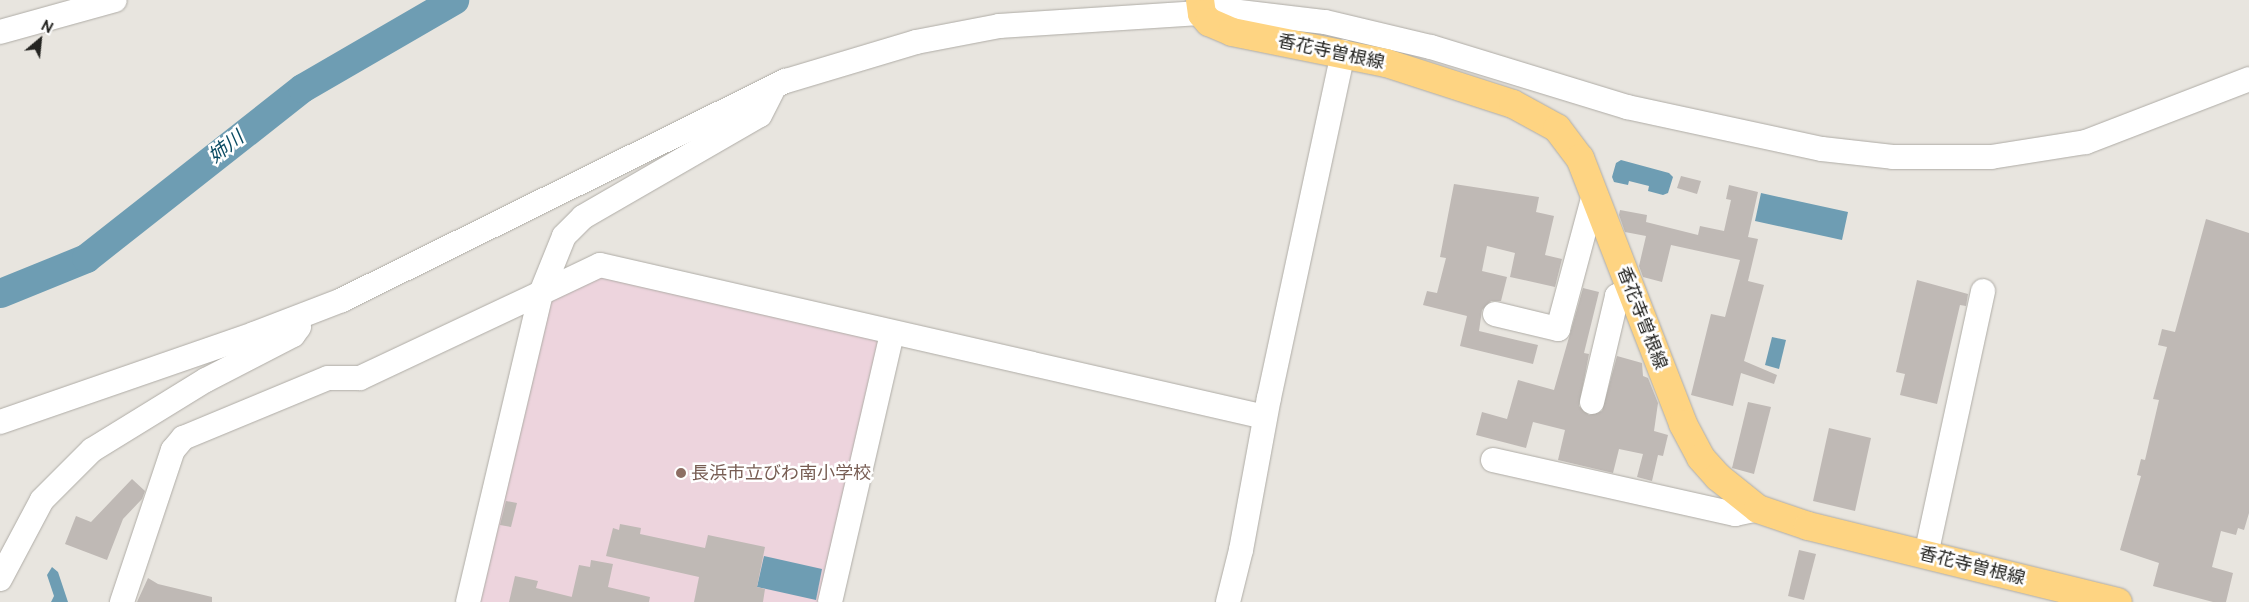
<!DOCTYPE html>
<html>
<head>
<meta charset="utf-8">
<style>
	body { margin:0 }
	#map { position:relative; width:2249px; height:602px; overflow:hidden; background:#e8e5df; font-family:Raleway,"Noto Sans JP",sans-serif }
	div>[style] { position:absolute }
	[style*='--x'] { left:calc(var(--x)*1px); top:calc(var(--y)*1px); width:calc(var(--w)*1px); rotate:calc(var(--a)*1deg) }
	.education>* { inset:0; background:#edd4dd }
	.water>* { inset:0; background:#6e9db3 }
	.river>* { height:29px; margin:-14.5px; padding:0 14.5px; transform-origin:14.5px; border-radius:14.5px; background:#6e9db3 }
	.building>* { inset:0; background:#bfb9b5 }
	.roads { filter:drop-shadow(0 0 1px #afaca6) drop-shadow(0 0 1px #afaca6) }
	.minor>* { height:24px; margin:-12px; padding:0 12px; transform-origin:12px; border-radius:12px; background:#fff }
	.major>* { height:28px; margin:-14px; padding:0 14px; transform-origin:14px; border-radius:14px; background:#fed482 }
	.dots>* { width:14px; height:14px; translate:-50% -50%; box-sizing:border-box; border:2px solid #fff; border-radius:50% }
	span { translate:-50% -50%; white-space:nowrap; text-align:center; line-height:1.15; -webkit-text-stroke:5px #fff; paint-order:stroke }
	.street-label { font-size:18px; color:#242421 }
	.education-label { font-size:18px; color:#785e54 }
	.left { translate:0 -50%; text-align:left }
	.water-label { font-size:19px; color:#094a62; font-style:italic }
	.north { position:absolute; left:15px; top:15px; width:50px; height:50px; -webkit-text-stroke:4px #fff; paint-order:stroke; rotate:28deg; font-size:14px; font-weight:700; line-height:20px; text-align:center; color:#242421 }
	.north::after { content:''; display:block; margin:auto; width:18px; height:22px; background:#242421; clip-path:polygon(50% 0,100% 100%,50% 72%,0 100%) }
</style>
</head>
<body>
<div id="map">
	<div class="education">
		<i style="clip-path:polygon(598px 274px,881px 336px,826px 602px,475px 602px,547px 296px)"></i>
	</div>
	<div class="water">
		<i style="clip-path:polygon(1621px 160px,1669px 173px,1673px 177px,1668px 193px,1663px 195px,1648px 191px,1649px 186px,1629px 181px,1628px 185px,1614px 182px,1612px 177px,1616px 163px)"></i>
		<i style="clip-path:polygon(1761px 193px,1848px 212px,1842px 240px,1755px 221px)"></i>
		<i style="clip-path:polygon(1772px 337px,1786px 340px,1779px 369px,1765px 365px)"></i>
		<i style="clip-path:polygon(764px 556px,822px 569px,816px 600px,757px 587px)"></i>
		<i style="clip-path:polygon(52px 567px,58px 572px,68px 602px,51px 602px,54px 596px,47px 575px)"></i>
	</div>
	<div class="river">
		<i style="--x:0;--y:293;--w:93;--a:-22.1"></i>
		<i style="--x:86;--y:258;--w:275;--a:-38.2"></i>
		<i style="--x:302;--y:88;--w:176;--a:-30.1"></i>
	</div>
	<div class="building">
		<i style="clip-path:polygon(1681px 176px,1701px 181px,1697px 194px,1677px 188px)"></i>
		<i style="clip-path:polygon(1454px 184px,1539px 197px,1536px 212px,1554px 216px,1545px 255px,1562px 259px,1555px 287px,1510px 277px,1515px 253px,1487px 246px,1482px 271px,1507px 277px,1501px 301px,1491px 301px,1482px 310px,1479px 331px,1538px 345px,1533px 364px,1460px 346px,1467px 316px,1423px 305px,1427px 291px,1437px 293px,1446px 258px,1440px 257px)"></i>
		<i style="clip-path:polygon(1729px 185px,1758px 192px,1748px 237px,1758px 239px,1748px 281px,1764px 285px,1744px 361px,1777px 375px,1774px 384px,1741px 373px,1733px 406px,1691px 395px,1711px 314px,1725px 317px,1740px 260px,1671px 245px,1662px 282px,1643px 277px,1639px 266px,1646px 236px,1625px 232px,1619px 215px,1620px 210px,1647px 215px,1646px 222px,1698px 235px,1700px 226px,1724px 231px,1731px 200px,1726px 199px)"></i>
		<i style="clip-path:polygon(2206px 219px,2249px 233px,2249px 513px,2244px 530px,2238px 528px,2236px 535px,2221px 531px,2212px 567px,2233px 573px,2226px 602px,2213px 602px,2153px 586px,2159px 563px,2120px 550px,2141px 476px,2137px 475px,2141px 459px,2145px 460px,2159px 400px,2153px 399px,2167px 347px,2158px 345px,2162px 329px,2175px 332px)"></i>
		<i style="clip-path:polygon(1917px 280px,1968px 294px,1966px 306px,1960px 305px,1937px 404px,1900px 395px,1905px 374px,1896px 372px)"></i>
		<i style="clip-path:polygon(1583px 288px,1599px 292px,1584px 353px,1589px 354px,1579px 406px,1589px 415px,1602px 411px,1617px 356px,1642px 363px,1643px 376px,1648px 378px,1658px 403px,1654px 431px,1668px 435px,1663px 456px,1658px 455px,1652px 481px,1637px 477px,1643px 454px,1619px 449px,1613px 473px,1558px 460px,1565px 430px,1533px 422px,1526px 448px,1476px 435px,1482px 412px,1507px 419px,1518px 380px,1554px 390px)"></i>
		<i style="clip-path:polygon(1748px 402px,1771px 407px,1754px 474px,1732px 468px)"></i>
		<i style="clip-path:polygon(1829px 428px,1871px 438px,1855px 511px,1813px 501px)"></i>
		<i style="clip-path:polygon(132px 479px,145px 491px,142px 499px,123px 519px,107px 560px,65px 544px,76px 516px,91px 522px)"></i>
		<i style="clip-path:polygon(506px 501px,517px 503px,511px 527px,500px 525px)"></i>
		<i style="clip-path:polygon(620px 524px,641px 528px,640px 534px,705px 548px,708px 535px,765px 547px,757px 587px,765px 589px,763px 602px,694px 602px,699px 577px,606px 556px,613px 528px,619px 530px)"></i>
		<i style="clip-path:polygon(1799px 550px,1816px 554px,1804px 600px,1788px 596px)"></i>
		<i style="clip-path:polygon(591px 560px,613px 564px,608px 587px,650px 597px,649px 602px,509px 602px,515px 576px,538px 581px,536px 588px,572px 597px,571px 600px,579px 565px,590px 567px)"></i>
		<i style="clip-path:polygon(148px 578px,158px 584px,212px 597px,212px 602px,137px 602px)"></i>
	</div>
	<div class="roads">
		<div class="minor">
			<i style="--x:0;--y:32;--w:119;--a:-15.5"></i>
			<i style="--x:1495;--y:314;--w:65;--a:13.4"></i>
			<i style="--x:1558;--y:329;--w:139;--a:-75"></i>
			<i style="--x:1592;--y:402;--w:109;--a:-76.7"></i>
			<i style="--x:1617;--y:296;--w:15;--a:-28"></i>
			<i style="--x:0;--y:422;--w:269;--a:-19.1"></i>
			<i style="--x:254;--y:334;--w:94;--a:-21.1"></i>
			<i style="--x:342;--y:300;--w:495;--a:-26.3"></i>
			<i style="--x:786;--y:81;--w:136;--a:-16.7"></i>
			<i style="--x:916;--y:42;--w:85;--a:-10.9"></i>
			<i style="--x:999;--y:26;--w:232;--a:-3.7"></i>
			<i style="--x:1231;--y:11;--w:95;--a:6.7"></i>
			<i style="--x:1325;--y:22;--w:109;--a:13.3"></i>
			<i style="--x:1431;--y:47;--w:205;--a:17"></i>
			<i style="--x:1627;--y:107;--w:199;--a:12.2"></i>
			<i style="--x:1822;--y:149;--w:71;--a:6.4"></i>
			<i style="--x:1893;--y:157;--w:98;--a:0"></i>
			<i style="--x:1991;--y:157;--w:96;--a:-9"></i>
			<i style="--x:2086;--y:142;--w:175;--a:-21.1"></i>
			<i style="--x:1493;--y:460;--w:248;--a:12.6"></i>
			<i style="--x:1735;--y:514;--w:24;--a:-12"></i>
			<i style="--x:1926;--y:555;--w:270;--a:-77.8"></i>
			<i style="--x:0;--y:579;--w:89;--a:-62"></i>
			<i style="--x:42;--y:500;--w:71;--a:-45"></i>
			<i style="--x:92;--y:450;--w:134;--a:-31.6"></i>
			<i style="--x:206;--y:380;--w:98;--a:-27.3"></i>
			<i style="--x:293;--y:335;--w:10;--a:-53"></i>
			<i style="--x:122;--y:602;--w:160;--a:-71.5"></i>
			<i style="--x:173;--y:450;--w:16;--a:-50"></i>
			<i style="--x:183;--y:438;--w:157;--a:-22.5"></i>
			<i style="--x:328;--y:378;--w:32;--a:0"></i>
			<i style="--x:360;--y:378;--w:200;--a:-25.2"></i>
			<i style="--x:541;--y:293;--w:61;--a:-68"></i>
			<i style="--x:564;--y:236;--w:27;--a:-45"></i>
			<i style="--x:583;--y:217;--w:204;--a:-30"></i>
			<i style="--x:760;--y:115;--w:31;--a:-63"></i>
			<i style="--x:468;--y:602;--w:318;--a:-76.7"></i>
			<i style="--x:541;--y:293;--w:65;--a:-25.4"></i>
			<i style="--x:600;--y:265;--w:682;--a:12.88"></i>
			<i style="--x:830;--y:602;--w:276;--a:-77"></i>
			<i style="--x:1228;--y:602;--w:54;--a:-76"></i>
			<i style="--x:1241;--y:550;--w:155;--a:-79.6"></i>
			<i style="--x:1269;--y:398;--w:354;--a:-77.9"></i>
		</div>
		<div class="major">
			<i style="--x:1200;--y:0;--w:14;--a:82"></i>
			<i style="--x:1202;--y:14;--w:11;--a:49"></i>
			<i style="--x:1209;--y:22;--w:25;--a:23"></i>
			<i style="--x:1232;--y:32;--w:157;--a:11.4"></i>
			<i style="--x:1386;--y:63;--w:133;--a:17.9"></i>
			<i style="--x:1513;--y:104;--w:50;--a:28.6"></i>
			<i style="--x:1557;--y:128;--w:38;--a:53"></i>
			<i style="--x:1580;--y:158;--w:285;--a:68.8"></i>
			<i style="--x:1683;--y:424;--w:38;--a:62"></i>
			<i style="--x:1701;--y:458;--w:25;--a:48"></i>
			<i style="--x:1718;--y:477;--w:51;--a:38.7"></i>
			<i style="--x:1758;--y:509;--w:53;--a:18.8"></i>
			<i style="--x:1808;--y:526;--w:319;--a:13.8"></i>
		</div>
	</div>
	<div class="dots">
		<i style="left:681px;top:473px;background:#8d6e63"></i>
	</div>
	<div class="street-label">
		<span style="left:1331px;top:52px;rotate:12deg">香花寺曽根線</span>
		<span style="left:1642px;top:318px;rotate:69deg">香花寺曽根線</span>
		<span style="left:1972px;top:566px;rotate:14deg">香花寺曽根線</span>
	</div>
	<div class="education-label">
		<span class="left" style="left:691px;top:473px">長浜市立びわ南小学校</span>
	</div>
	<div class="water-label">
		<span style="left:226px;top:147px;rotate:-38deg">姉川</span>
	</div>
	<div class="north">N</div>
</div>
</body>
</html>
